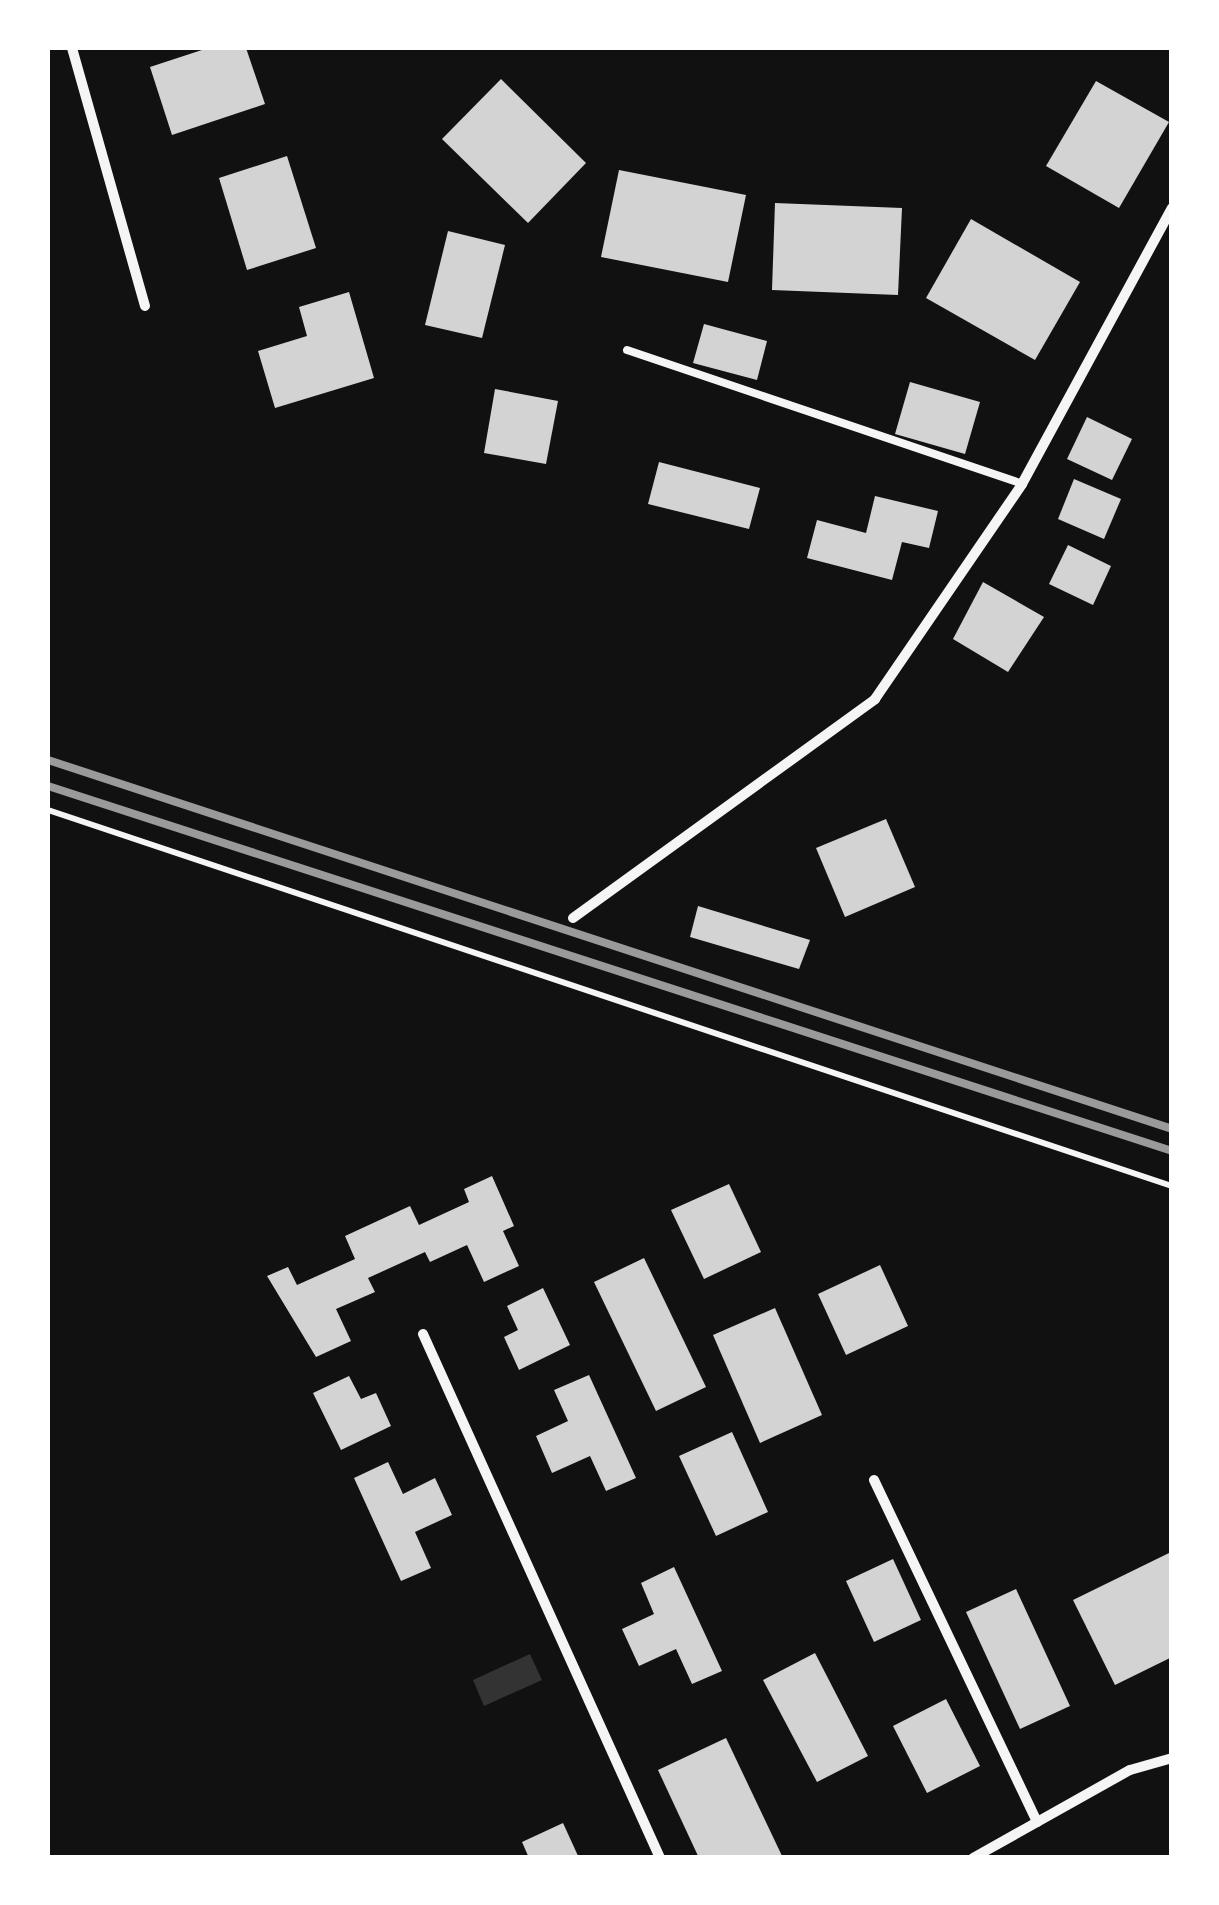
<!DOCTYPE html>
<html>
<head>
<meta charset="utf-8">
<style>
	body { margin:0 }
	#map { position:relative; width:1219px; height:1905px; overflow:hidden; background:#111; font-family:"Archivo Narrow",sans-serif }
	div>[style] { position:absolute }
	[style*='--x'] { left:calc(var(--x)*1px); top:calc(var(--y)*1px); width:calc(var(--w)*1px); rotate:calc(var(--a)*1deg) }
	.water>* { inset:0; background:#333 }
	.building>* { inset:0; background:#d3d3d3 }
	.path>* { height:6px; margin:-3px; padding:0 3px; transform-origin:3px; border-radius:3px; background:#f5f5f5 }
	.service>* { height:8px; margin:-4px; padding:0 4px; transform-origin:4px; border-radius:4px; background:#f5f5f5 }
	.minor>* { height:10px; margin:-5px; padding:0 5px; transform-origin:5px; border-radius:5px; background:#f5f5f5 }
	.rail>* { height:8px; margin:-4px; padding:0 4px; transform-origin:4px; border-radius:4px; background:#9a9a9a }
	span { translate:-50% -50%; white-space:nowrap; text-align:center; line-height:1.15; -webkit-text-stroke:10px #fff; paint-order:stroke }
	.frame { position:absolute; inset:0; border:50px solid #fff; pointer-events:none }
</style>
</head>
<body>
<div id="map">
	<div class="water">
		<i style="clip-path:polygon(530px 1654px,542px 1680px,484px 1706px,473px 1680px)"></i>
	</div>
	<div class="building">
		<i style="clip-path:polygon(208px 48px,246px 48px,265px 104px,172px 135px,150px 67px)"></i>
		<i style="clip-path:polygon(501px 79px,586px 163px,528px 223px,442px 139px)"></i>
		<i style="clip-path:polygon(1096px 81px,1169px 122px,1119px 208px,1046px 166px)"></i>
		<i style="clip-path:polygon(287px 156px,316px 248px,247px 270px,219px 178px)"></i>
		<i style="clip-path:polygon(619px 170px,746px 195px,728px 282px,601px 257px)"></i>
		<i style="clip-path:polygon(775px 203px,902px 208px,898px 295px,772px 290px)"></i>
		<i style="clip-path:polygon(971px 219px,1080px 282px,1035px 360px,926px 298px)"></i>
		<i style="clip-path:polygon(448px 231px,505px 245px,482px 338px,425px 325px)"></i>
		<i style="clip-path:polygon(349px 292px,374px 378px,275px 408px,258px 351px,307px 336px,299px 307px)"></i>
		<i style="clip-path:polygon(704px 324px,767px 341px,757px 380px,693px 363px)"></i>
		<i style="clip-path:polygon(910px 382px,980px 402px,965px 454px,895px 434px)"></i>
		<i style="clip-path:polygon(495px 389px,558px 401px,546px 464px,484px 453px)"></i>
		<i style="clip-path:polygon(1087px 417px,1132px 439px,1112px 480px,1067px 459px)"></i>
		<i style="clip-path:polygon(659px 462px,760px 488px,749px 529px,648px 504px)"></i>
		<i style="clip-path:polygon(1074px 479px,1121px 499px,1104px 539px,1058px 519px)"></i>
		<i style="clip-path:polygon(875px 496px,938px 511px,929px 548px,902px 542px,892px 580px,807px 558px,817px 520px,866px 533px)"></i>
		<i style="clip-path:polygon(1068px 545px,1111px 566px,1093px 605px,1049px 584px)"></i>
		<i style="clip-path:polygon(983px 582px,1044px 617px,1008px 672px,953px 639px)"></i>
		<i style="clip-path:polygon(886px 819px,915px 887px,845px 917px,816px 848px)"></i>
		<i style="clip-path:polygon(698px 906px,810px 940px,799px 969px,690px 937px)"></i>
		<i style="clip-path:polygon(492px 1176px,514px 1226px,503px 1231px,519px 1266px,484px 1282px,467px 1245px,430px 1262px,425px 1252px,368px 1278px,375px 1292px,336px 1309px,351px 1341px,316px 1357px,267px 1276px,288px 1267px,297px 1285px,355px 1259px,345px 1236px,410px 1206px,419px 1225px,469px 1202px,464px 1189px)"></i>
		<i style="clip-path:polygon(729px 1184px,761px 1252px,704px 1279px,671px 1210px)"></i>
		<i style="clip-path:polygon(644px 1258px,706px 1387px,656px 1411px,594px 1282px)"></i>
		<i style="clip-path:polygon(880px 1265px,908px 1326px,846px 1355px,818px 1294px)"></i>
		<i style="clip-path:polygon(543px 1288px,570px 1345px,519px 1370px,504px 1337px,518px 1330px,507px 1306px)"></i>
		<i style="clip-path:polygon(775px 1308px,822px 1415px,760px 1443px,713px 1335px)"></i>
		<i style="clip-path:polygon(589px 1375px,636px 1478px,606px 1491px,590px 1456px,552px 1473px,536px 1436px,568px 1421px,554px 1390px)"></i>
		<i style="clip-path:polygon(349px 1376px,361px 1399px,376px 1393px,391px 1426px,341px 1450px,313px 1393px)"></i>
		<i style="clip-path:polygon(732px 1432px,768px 1512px,716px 1536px,679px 1456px)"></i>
		<i style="clip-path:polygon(388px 1462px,403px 1494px,435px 1478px,452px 1515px,415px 1532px,431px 1568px,401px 1581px,354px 1478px)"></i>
		<i style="clip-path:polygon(1169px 1553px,1172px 1657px,1115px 1685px,1073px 1600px)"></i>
		<i style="clip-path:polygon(893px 1559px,921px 1620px,874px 1642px,846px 1581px)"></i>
		<i style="clip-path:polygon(674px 1567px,722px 1671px,692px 1684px,676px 1649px,639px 1666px,622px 1629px,654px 1614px,641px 1583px)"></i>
		<i style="clip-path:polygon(1016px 1589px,1070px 1706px,1020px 1729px,966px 1612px)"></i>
		<i style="clip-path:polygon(815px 1653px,868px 1756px,817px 1782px,763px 1680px)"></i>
		<i style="clip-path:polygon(946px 1699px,980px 1766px,927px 1793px,893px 1726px)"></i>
		<i style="clip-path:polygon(726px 1738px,783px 1858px,699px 1858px,658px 1770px)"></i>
		<i style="clip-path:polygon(563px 1823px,579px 1858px,529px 1858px,522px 1842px)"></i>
	</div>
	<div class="path">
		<i style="--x:48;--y:810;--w:1185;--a:18.5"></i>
	</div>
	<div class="service">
		<i style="--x:627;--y:350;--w:417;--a:18.7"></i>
	</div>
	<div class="minor">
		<i style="--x:72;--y:48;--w:268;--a:74.2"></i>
		<i style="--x:573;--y:918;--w:373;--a:-35.9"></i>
		<i style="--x:875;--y:699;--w:260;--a:-55.6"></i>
		<i style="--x:1022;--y:484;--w:314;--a:-61.5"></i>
		<i style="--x:423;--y:1334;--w:575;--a:65.66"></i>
		<i style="--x:874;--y:1480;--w:379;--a:64.5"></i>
		<i style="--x:973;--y:1858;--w:180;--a:-29.3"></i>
		<i style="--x:1130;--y:1770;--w:44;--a:-15.9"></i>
	</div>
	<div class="rail">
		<i style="--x:48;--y:760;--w:1183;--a:18.17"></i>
		<i style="--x:48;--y:786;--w:1182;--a:17.99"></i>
	</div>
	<div class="frame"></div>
</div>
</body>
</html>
